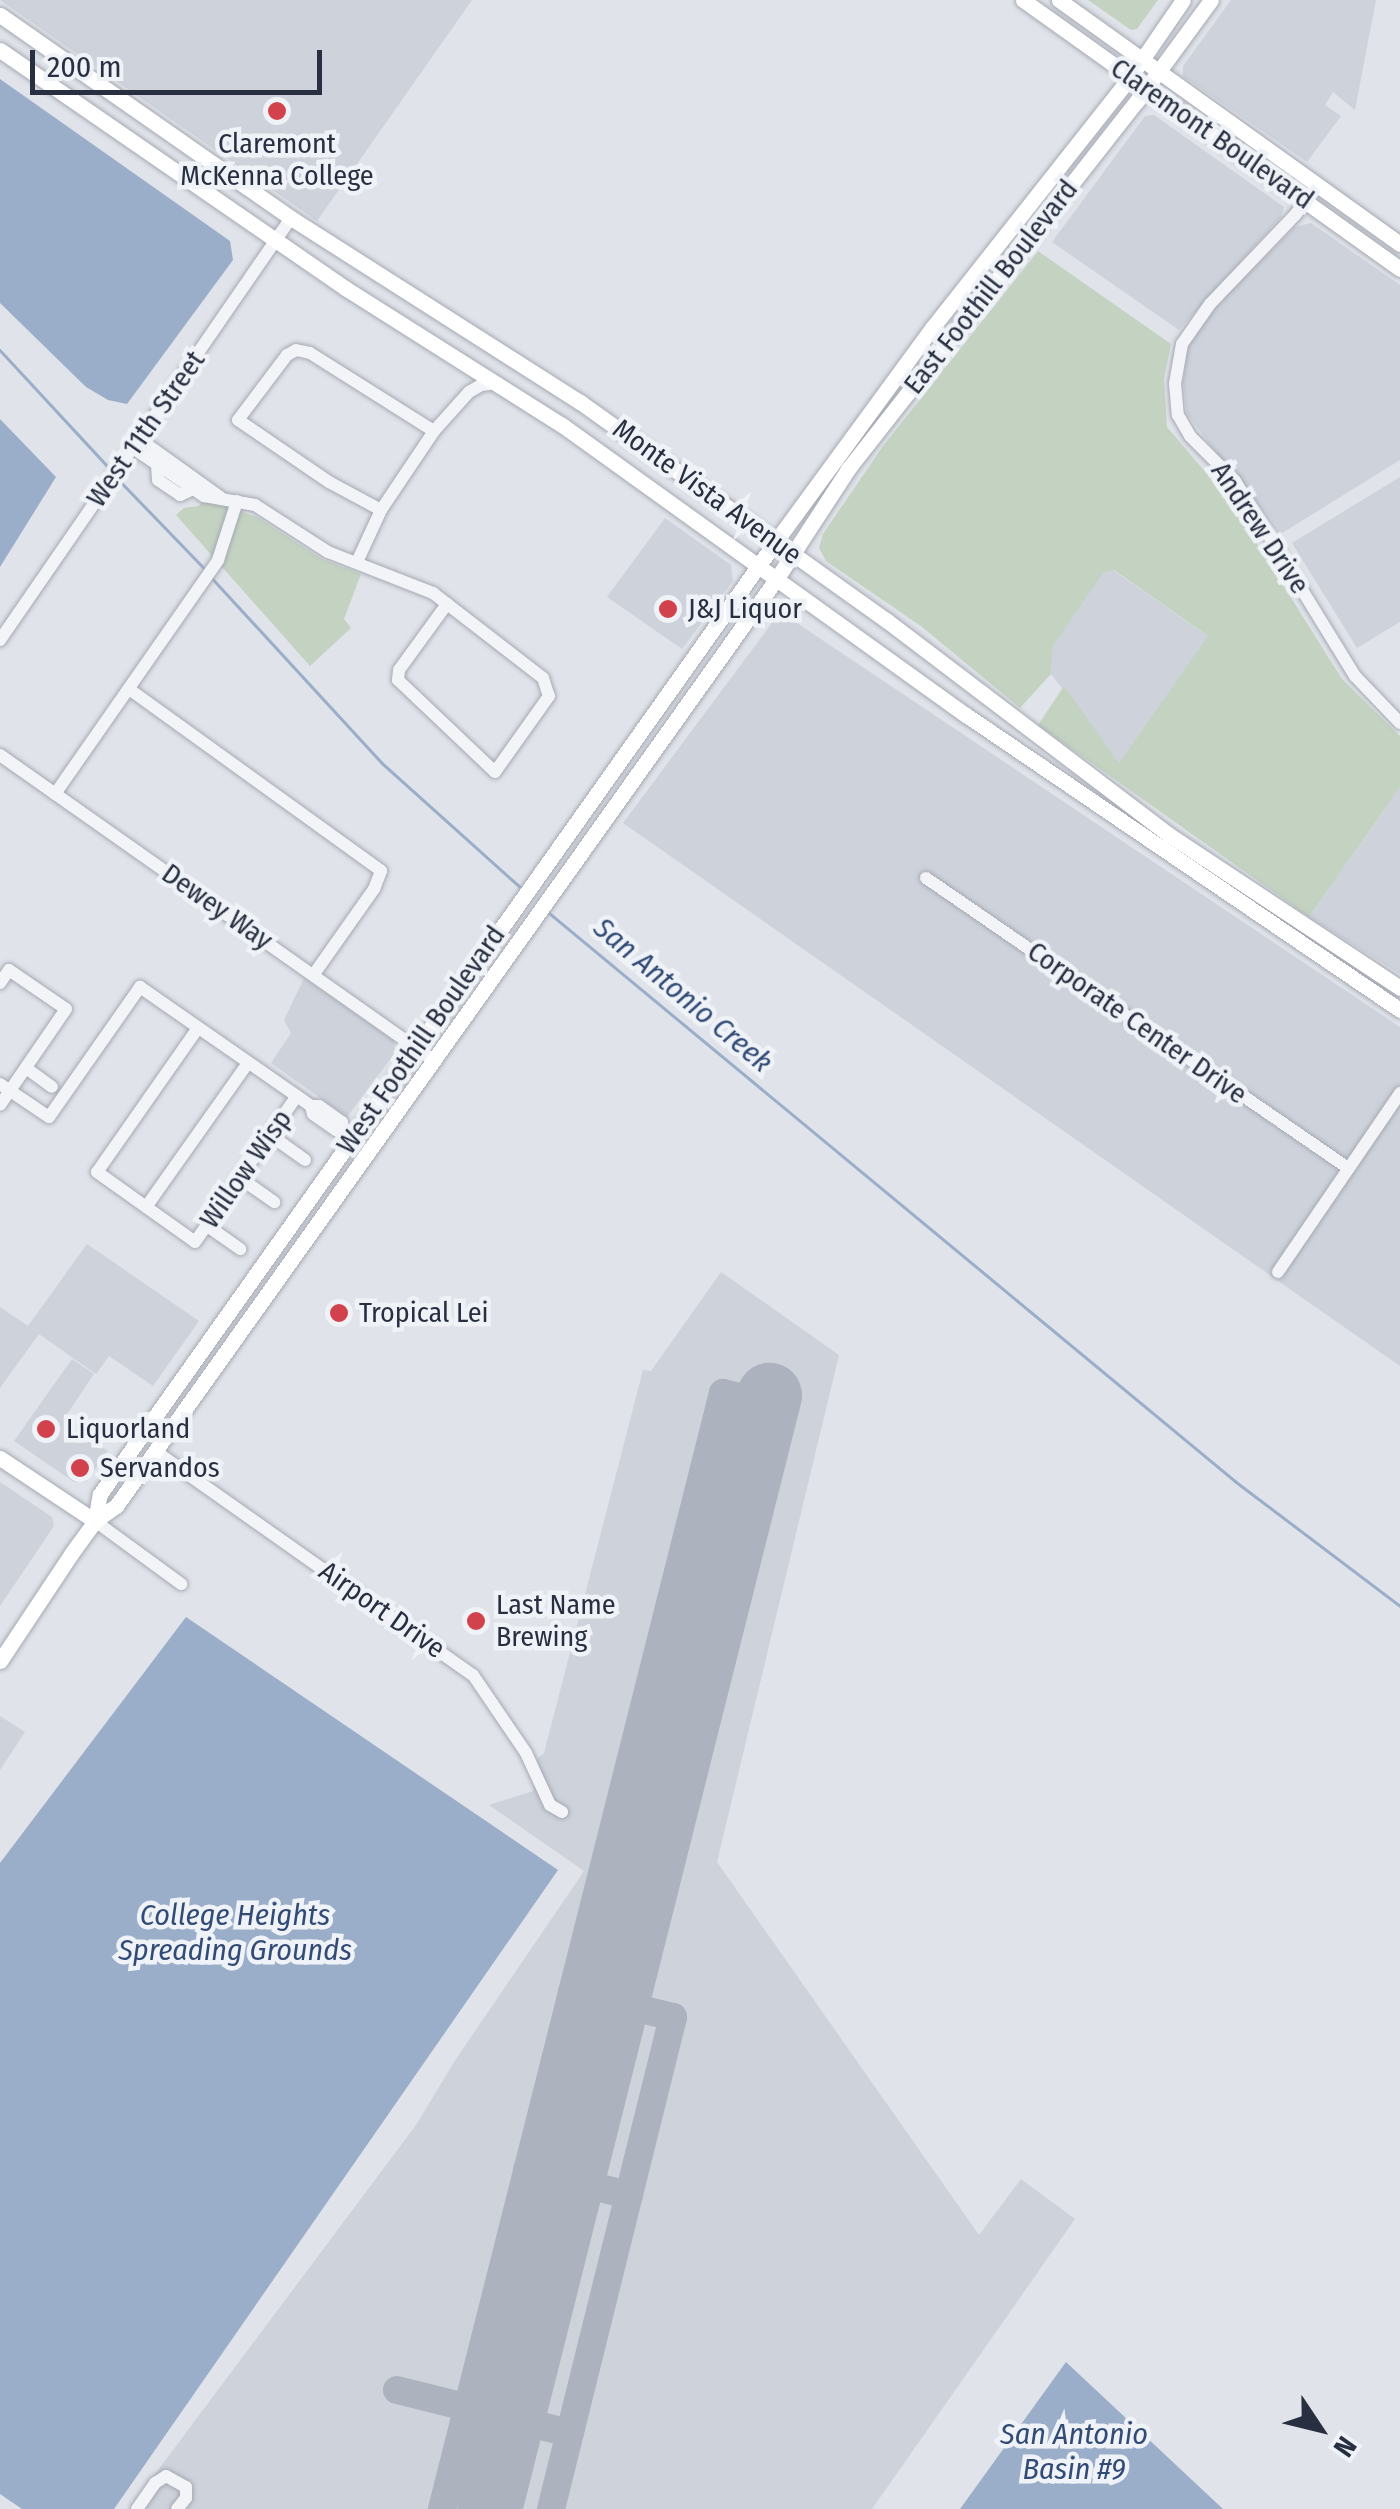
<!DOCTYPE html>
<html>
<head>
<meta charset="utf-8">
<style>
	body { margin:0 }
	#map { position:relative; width:1400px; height:2509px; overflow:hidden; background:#e0e3e9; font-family:"Fira Sans Condensed",sans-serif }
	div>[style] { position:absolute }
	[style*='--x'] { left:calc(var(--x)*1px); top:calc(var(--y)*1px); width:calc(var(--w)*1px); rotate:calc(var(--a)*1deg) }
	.built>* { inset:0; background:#ced2db }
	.green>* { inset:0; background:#c4d3c1 }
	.water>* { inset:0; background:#9aaeca }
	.stream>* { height:2.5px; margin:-1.25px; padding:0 1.25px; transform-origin:1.25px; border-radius:1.25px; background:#9aaeca }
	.taxiway>* { height:28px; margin:-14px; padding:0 14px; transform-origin:14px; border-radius:14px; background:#acb2be }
	.runway>* { height:65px; margin:-32.5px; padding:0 32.5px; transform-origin:32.5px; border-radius:32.5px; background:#acb2be }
	.roads { filter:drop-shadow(0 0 2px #a5a9b3) drop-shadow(0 0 2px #a5a9b3) }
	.minor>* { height:12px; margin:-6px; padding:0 6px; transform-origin:6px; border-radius:6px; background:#f3f4f7 }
	.major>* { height:15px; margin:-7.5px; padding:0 7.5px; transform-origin:7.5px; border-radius:7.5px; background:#fff }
	.dots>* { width:28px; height:28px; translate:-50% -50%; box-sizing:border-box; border:5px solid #eff2f7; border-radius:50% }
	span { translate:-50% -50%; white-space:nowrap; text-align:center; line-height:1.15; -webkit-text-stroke:9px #eff2f7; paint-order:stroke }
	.street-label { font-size:28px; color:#282f41 }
	.poi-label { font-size:28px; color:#282f41 }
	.left { translate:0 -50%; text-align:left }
	.water-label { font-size:30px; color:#314b76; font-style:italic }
	.north { position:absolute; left:1270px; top:2379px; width:100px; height:100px; -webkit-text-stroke:8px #eff2f7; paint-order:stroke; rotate:125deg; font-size:28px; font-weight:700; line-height:40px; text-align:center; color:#282f41 }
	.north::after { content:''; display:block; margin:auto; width:35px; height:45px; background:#282f41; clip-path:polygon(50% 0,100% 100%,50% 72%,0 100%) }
	.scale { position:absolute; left:30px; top:50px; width:292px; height:45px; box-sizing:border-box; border:5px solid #282f41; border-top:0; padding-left:12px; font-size:30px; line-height:35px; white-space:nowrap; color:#282f41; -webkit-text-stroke:8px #eff2f7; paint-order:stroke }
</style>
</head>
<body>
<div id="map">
	<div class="built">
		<i style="clip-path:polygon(0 0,472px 0,317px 221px)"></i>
		<i style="clip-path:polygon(1231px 0,1376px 0,1355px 110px,1333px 92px,1325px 105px,1341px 116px,1307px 162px,1183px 76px,1183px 66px)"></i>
		<i style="clip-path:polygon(1154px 115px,1284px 207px,1281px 217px,1179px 330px,1052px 242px,1145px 116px)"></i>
		<i style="clip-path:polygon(1311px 223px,1400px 285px,1400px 460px,1279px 535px,1187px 414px,1183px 382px,1188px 346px,1217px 305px,1295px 227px)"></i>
		<i style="clip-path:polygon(1400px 477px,1400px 622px,1357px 648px,1292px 543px)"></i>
		<i style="clip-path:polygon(665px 518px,731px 565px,733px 581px,682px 649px,607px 597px)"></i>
		<i style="clip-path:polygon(1113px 570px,1209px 637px,1119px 763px,1051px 674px,1053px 646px,1087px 592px,1103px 573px)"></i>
		<i style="clip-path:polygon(775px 619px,791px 619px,1400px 1027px,1400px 1366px,623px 823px)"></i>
		<i style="clip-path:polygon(1400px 787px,1400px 974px,1309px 917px)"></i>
		<i style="clip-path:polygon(304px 978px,394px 1040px,395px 1053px,347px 1117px,271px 1063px,291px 1033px,284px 1020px)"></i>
		<i style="clip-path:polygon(87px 1244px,199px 1321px,153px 1386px,109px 1356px,96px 1374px,39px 1334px,0 1388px,0 1307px,28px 1326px)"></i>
		<i style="clip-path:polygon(721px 1272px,839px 1355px,717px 1862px,979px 2235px,1021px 2179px,1075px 2219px,872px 2509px,129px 2509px,416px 2125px,456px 2059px,584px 1871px,489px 1805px,533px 1791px,538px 1758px,544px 1753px,643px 1370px,651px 1371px)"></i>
		<i style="clip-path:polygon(72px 1359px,94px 1374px,63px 1420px,108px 1451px,86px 1482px,74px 1482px,14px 1441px)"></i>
		<i style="clip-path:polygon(0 1482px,52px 1517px,54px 1526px,0 1606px)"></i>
		<i style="clip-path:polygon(0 1716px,25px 1732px,0 1770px)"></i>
	</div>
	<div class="green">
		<i style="clip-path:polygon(1088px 0,1158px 0,1137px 29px,1131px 30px)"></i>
		<i style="clip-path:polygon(1038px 251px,1171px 344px,1164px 379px,1167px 427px,1231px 502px,1342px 679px,1400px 736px,1400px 787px,1309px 917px,1038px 725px,1064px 686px,1119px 763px,1208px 636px,1114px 570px,1103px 573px,1053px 646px,1051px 674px,1020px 708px,922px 627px,826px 561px,819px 548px,823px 534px,883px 446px)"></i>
		<i style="clip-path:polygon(203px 499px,257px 517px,322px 559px,361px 574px,344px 619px,351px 628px,310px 666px,176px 515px,184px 508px,199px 506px)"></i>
	</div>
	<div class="water">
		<i style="clip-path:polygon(0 79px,230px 241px,233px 260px,127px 404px,108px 400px,86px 387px,0 303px)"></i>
		<i style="clip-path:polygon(0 419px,56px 477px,0 567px)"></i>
		<i style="clip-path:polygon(186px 1617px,558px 1870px,114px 2509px,22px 2509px,0 2494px,0 1863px)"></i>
		<i style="clip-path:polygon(1066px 2362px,1223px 2509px,960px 2509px)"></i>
	</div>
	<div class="stream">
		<i style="--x:0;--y:350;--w:163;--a:47.2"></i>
		<i style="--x:119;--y:480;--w:122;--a:46"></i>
		<i style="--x:212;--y:578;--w:251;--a:47.4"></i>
		<i style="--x:382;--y:763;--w:186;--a:41.9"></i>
		<i style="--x:548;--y:912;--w:892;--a:39.63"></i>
		<i style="--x:1235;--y:1481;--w:207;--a:37.1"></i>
	</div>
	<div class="taxiway">
		<i style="--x:660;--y:1645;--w:44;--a:14.3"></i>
		<i style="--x:527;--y:2170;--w:105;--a:13.8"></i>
		<i style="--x:397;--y:2390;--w:178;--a:14"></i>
		<i style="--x:442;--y:2509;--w:1151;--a:-75.87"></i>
		<i style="--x:723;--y:1393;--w:45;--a:14"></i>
		<i style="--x:551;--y:2509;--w:507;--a:-76.07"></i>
		<i style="--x:673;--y:2017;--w:104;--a:-166.1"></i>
	</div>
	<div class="runway">
		<i style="--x:489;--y:2509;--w:1149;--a:-75.89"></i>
	</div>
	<div class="roads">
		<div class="minor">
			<i style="--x:1317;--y:186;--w:35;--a:127"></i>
			<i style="--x:1296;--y:214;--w:124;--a:133.7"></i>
			<i style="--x:1210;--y:304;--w:49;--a:125"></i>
			<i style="--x:1182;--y:344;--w:40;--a:100"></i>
			<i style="--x:1175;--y:383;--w:32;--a:85"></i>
			<i style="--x:1178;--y:415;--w:24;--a:60"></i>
			<i style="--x:1190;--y:436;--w:64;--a:45"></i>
			<i style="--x:1235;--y:481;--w:229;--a:58.4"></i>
			<i style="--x:1355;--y:676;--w:65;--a:46.2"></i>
			<i style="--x:139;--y:439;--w:100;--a:35.6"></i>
			<i style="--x:133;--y:448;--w:86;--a:34.1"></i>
			<i style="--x:204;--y:496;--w:52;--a:10"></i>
			<i style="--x:255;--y:505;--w:87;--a:32.8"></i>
			<i style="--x:328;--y:552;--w:113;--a:21.3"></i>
			<i style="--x:433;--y:593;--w:139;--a:37.7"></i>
			<i style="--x:543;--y:678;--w:19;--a:72"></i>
			<i style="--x:549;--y:696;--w:93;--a:125.4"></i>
			<i style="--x:495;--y:772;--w:134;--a:-136.5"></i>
			<i style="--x:398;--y:680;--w:10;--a:-84"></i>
			<i style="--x:399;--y:670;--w:82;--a:-54"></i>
			<i style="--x:157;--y:465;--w:15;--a:86"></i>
			<i style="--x:158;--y:480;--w:27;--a:34"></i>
			<i style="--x:180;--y:495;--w:19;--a:-25"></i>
			<i style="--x:381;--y:510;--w:59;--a:-151.7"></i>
			<i style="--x:329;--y:482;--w:110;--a:-145.7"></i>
			<i style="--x:238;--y:420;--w:81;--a:-53"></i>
			<i style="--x:287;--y:355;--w:10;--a:-29"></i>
			<i style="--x:296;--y:350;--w:14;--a:12"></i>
			<i style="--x:310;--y:353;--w:146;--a:32.2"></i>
			<i style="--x:357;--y:562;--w:57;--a:-65.2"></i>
			<i style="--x:381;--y:510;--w:95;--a:-56.1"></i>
			<i style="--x:434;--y:431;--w:52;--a:-48.1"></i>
			<i style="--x:469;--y:392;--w:14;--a:-30"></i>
			<i style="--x:481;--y:385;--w:17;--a:-7"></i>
			<i style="--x:0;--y:640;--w:513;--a:-55.41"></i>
			<i style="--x:129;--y:689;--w:311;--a:35.8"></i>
			<i style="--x:381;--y:871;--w:19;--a:111"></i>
			<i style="--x:374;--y:889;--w:104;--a:125.2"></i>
			<i style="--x:0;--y:755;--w:530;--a:35.16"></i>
			<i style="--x:55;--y:794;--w:285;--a:-55.1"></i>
			<i style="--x:218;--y:560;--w:62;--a:-72.1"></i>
			<i style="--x:926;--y:878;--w:512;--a:34.5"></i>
			<i style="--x:0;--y:983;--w:16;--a:-55"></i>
			<i style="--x:9;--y:970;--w:69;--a:34.4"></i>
			<i style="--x:66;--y:1009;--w:116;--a:124.5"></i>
			<i style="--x:198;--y:1028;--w:176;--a:125"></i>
			<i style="--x:97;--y:1172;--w:120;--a:35.5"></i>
			<i style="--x:195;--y:1242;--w:178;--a:-55.1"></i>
			<i style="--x:26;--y:1068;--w:32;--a:36"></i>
			<i style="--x:0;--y:1084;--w:59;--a:34"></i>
			<i style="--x:49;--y:1117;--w:159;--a:-55"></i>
			<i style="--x:140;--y:987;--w:208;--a:34.8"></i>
			<i style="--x:311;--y:1106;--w:8;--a:76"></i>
			<i style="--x:313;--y:1114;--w:28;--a:35"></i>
			<i style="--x:336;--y:1130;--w:18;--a:22"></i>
			<i style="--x:311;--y:1106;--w:8;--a:0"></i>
			<i style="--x:319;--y:1106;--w:28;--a:35"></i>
			<i style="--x:342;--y:1122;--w:8;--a:83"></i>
			<i style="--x:270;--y:1135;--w:43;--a:35.5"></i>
			<i style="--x:240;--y:1178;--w:42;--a:35.2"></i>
			<i style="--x:146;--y:1207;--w:176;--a:-54.7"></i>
			<i style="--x:206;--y:1225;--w:42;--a:35.2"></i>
			<i style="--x:1278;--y:1272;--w:217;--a:-55.7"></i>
			<i style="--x:155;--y:1451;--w:389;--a:35.2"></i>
			<i style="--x:473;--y:1675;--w:94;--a:55.8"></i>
			<i style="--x:526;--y:1753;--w:57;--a:65.2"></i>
			<i style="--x:550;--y:1805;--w:14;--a:30"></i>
			<i style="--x:95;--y:1521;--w:107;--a:36.2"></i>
			<i style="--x:137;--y:2509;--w:32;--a:-55"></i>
			<i style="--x:155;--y:2483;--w:13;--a:-32"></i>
			<i style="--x:166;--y:2476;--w:23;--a:29"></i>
			<i style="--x:186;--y:2487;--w:11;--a:90"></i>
			<i style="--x:186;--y:2498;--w:14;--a:129"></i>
		</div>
		<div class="major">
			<i style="--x:1023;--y:0;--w:463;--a:35.5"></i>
			<i style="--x:1059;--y:0;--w:419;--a:35.6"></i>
			<i style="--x:0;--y:15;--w:355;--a:34.9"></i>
			<i style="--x:291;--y:218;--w:343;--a:32.5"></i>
			<i style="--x:580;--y:402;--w:376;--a:35.5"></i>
			<i style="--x:886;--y:620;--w:355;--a:37.2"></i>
			<i style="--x:1169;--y:835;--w:277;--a:33.5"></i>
			<i style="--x:0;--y:50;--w:419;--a:34.6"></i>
			<i style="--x:345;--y:288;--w:257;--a:32.3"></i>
			<i style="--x:562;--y:425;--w:497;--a:35.7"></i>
			<i style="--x:966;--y:715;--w:525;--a:34.2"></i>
			<i style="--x:0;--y:1458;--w:114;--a:33.6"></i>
			<i style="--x:95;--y:1521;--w:27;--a:-80"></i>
			<i style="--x:100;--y:1494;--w:1168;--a:-54.65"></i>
			<i style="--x:776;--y:541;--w:264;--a:-53.8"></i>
			<i style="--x:932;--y:328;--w:320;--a:-51.7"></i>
			<i style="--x:1130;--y:77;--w:93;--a:-55.5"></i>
			<i style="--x:0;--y:1661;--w:128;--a:-56.4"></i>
			<i style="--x:71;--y:1554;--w:41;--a:-54"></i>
			<i style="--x:95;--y:1521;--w:26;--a:-36"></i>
			<i style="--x:116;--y:1506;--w:1139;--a:-54.54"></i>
			<i style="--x:777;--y:578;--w:130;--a:-56.9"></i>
			<i style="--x:848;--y:469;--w:468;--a:-51.9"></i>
			<i style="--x:1137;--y:101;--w:125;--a:-53.8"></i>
		</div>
	</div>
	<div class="dots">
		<i style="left:277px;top:111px;background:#d1424d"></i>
		<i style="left:668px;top:609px;background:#d1424d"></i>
		<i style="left:339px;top:1313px;background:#d1424d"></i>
		<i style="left:46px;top:1429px;background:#d1424d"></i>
		<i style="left:80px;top:1468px;background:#d1424d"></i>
		<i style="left:476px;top:1621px;background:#d1424d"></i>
	</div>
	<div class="street-label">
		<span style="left:1212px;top:134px;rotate:35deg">Claremont Boulevard</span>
		<span style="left:991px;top:287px;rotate:-52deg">East Foothill Boulevard</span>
		<span style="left:146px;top:429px;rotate:-55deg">West 11th Street</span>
		<span style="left:707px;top:492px;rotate:36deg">Monte Vista Avenue</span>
		<span style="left:1260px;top:528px;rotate:56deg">Andrew Drive</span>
		<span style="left:217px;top:907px;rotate:35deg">Dewey Way</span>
		<span style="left:1137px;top:1023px;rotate:35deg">Corporate Center Drive</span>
		<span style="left:421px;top:1040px;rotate:-55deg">West Foothill Boulevard</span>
		<span style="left:246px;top:1169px;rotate:-55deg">Willow Wisp</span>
		<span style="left:382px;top:1610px;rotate:35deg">Airport Drive</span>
	</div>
	<div class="poi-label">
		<span style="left:277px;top:160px">Claremont<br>McKenna College</span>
		<span class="left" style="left:688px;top:609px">J&amp;J Liquor</span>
		<span class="left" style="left:359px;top:1313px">Tropical Lei</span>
		<span class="left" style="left:66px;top:1429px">Liquorland</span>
		<span class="left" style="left:100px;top:1468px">Servandos</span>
		<span class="left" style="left:496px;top:1621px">Last Name<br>Brewing</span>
	</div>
	<div class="water-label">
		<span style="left:683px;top:995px;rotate:40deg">San Antonio Creek</span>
		<span style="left:235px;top:1932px">College Heights<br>Spreading Grounds</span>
		<span style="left:1074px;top:2451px">San Antonio<br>Basin #9</span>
	</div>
	<div class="north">N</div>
	<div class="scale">200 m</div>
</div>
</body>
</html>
